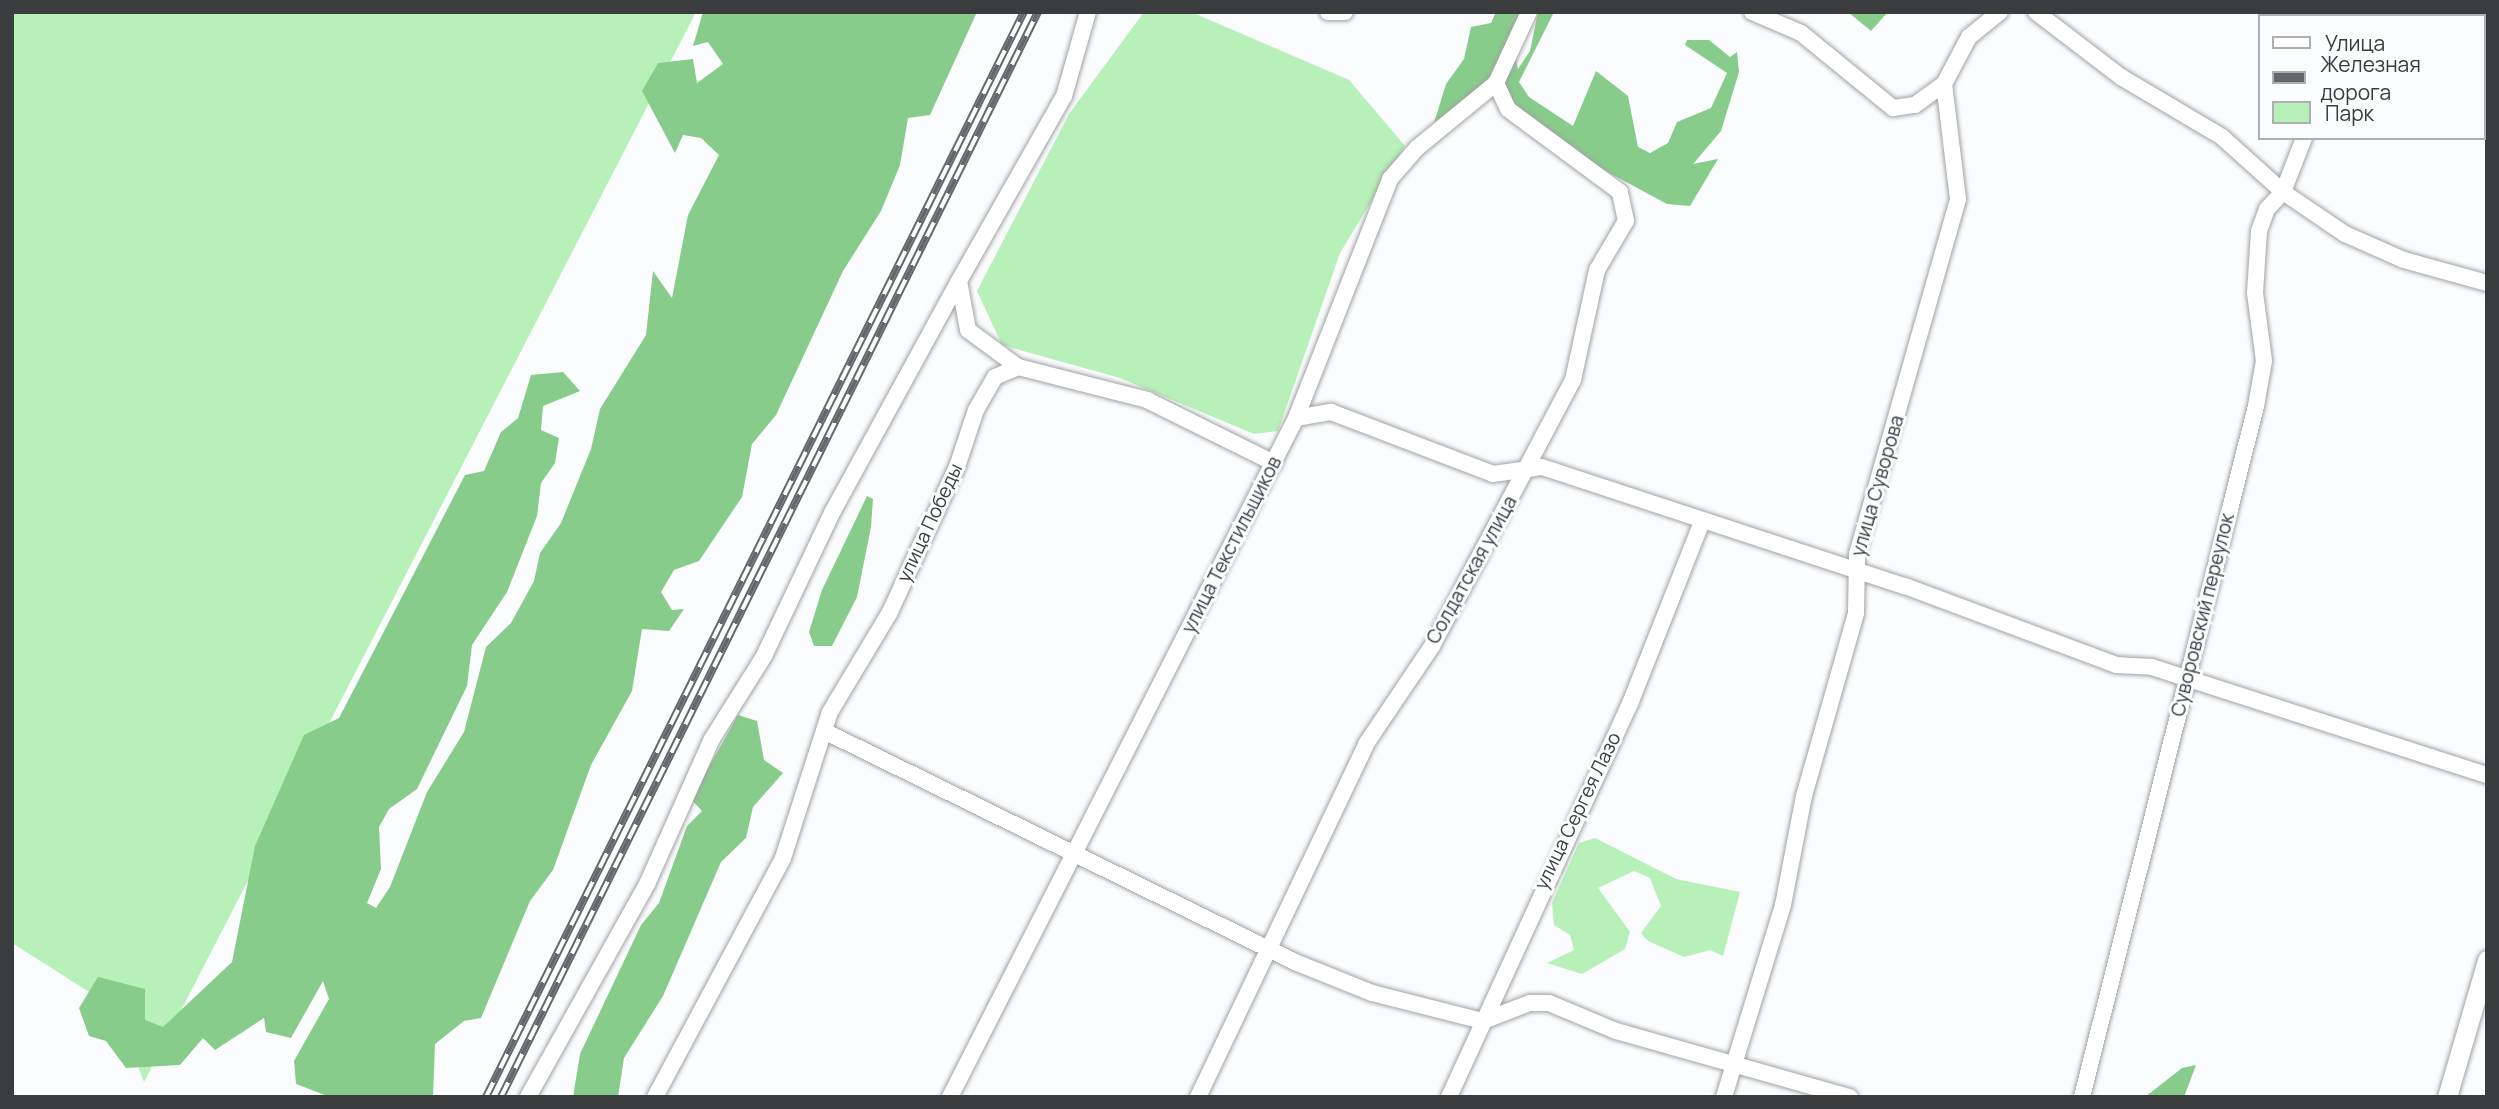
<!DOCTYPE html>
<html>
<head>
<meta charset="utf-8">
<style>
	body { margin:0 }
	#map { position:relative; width:2499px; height:1109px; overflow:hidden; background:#fafcfe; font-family:Manrope,sans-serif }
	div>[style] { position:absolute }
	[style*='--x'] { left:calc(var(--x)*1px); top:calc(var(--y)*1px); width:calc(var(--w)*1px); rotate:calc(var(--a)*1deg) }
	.green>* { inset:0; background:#b7f0b9 }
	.forest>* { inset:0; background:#88cc8b }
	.roads { filter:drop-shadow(0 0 2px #a0a2a3) drop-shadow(0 0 2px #a0a2a3) }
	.minor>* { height:16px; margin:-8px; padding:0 8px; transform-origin:8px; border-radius:8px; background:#fff }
	.tertiary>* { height:19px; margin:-9.5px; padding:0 9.5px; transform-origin:9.5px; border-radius:9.5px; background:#fff }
	.rail>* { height:8px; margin-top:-4px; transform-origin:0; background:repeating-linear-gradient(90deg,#fafcfe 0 16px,#656768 0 32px); box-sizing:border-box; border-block:2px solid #656768 }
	span { translate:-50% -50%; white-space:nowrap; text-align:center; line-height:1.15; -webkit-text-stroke:6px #fafcfe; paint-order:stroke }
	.street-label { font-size:19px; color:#3b3c3d }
	.frame { position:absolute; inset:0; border:14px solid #3b3c3d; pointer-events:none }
	.legend { position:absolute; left:2258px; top:14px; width:228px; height:126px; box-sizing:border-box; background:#fafcfe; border:2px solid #aeafb1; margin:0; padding:9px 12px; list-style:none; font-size:21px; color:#3b3c3d }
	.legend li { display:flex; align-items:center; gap:14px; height:35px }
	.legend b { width:35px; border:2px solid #aeafb1 }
</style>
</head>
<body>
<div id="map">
	<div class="green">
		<i style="clip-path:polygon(12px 12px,696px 12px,144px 1082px,116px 1009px,12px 943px)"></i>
		<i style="clip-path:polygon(1144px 12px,1191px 12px,1349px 80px,1405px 146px,1340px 253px,1278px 431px,1254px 434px,1120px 378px,1002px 345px,977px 291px,1069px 114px)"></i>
		<i style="clip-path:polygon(1595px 838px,1676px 879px,1740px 892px,1723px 956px,1710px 950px,1684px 957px,1648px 941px,1641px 933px,1661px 906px,1650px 878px,1634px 871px,1598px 888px,1630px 932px,1625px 949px,1582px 974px,1547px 963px,1574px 950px,1570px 935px,1554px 925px,1552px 903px,1579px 843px)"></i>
	</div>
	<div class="forest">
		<i style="clip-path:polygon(703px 12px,977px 12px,930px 115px,908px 118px,900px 165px,881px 211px,843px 271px,776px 415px,752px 444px,742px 497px,699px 561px,674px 570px,661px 592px,672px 610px,684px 609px,669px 631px,642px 629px,632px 691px,591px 765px,553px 870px,530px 901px,481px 1018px,464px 1021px,435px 1044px,433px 1097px,330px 1097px,296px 1084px,294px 1061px,329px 999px,323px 981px,291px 1038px,266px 1032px,264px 1018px,215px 1050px,203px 1038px,180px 1065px,126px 1068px,106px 1041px,89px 1036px,79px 1008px,98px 977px,145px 989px,145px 1020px,163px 1027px,232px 962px,255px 846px,304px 735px,339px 718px,465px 475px,484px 471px,501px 432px,518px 418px,531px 375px,563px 372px,580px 391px,543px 406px,541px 430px,559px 438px,555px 463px,541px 483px,537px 516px,507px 592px,472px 645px,467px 686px,417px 789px,389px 809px,379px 827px,381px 869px,367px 903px,376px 908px,390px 887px,427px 792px,464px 732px,486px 647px,511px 623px,534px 581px,540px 553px,561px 523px,591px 449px,600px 409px,646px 335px,653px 271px,672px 298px,688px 215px,719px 155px,701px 138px,683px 135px,675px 153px,642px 91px,658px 63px,693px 59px,697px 83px,723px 64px,708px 42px,693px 46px)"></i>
		<i style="clip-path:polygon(1496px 12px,1524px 12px,1528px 22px,1515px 55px,1518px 69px,1530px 51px,1538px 12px,1554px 12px,1519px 82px,1529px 97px,1573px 126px,1596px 71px,1628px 96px,1638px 147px,1650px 153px,1668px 143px,1677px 122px,1711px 108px,1727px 73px,1685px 45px,1687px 40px,1709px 40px,1730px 57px,1737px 52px,1739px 72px,1721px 131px,1693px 164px,1718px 159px,1690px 206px,1667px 204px,1589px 162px,1541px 130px,1489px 79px,1434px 123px,1446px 84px,1464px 59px,1471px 27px,1491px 23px)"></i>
		<i style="clip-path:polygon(1848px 12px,1888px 12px,1871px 31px)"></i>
		<i style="clip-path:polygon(867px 496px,873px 499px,871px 527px,857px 597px,832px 646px,814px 646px,809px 632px,822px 590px)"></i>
		<i style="clip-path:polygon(738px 715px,757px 721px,764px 760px,783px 773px,753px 807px,746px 838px,721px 862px,663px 996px,624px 1058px,618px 1097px,573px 1097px,580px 1054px,641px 925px,659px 903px,687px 826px,702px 811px,691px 799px)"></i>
		<i style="clip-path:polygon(2196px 1065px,2184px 1097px,2145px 1097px,2182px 1068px)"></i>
	</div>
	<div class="roads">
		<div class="minor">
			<i style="--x:1088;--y:12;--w:87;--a:105.9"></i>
			<i style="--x:1064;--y:96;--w:213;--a:119.6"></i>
			<i style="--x:959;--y:281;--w:50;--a:79.6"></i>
			<i style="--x:968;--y:330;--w:62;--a:36.5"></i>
			<i style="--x:1018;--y:367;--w:133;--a:14.3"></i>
			<i style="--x:1147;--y:400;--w:142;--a:26.4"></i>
			<i style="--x:1328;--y:12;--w:17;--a:0"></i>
			<i style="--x:1752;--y:12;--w:53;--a:23.2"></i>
			<i style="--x:1801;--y:33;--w:119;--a:39.2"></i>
			<i style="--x:1893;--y:108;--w:22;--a:-8"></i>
			<i style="--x:1915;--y:105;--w:36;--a:-36"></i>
			<i style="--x:2036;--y:12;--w:107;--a:37.4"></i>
			<i style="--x:2121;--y:77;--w:117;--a:30.7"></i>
			<i style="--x:2222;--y:137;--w:82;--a:42"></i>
			<i style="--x:2283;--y:192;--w:75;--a:34.1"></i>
			<i style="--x:2345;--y:234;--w:64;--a:23.8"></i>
			<i style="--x:2404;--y:260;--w:86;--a:15.5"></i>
			<i style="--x:2350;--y:16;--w:4;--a:-76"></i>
			<i style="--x:1296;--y:418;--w:36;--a:-10"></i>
			<i style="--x:1331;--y:412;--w:173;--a:20.9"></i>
			<i style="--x:1493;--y:474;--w:49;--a:-8.1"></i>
			<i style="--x:1542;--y:467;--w:382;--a:18.2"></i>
			<i style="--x:1905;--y:586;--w:225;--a:20.5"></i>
			<i style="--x:2116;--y:665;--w:36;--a:3"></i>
			<i style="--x:2152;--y:667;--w:352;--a:17.9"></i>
			<i style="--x:826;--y:732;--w:522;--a:26.12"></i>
			<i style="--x:1295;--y:962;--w:83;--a:21.9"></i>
			<i style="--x:1372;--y:993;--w:114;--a:14.2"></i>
			<i style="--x:1483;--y:1021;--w:50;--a:-21"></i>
			<i style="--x:1530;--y:1003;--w:19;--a:0"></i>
			<i style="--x:1549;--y:1003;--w:73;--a:22.7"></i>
			<i style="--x:1616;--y:1031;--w:243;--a:15.8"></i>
			<i style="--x:528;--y:1097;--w:244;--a:-60.8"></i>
			<i style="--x:647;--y:884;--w:159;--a:-65.9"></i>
			<i style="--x:712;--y:739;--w:98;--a:-57.9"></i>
			<i style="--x:764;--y:656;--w:161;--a:-64.6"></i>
			<i style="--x:833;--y:511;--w:262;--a:-61.3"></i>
			<i style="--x:655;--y:1097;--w:271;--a:-61.8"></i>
			<i style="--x:783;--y:858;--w:153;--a:-72.2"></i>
			<i style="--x:830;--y:712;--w:114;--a:-59"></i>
			<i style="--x:889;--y:614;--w:162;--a:-65.2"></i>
			<i style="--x:957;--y:467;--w:60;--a:-71.6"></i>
			<i style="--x:976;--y:410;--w:38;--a:-60"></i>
			<i style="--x:995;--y:377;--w:25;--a:-23"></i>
			<i style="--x:950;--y:1097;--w:762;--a:-63"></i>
			<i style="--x:1296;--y:418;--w:257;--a:-68.5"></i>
			<i style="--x:1390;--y:179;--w:41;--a:-48.9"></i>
			<i style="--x:1417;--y:148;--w:102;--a:-39.4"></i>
			<i style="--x:1496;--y:83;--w:78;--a:-65.1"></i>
			<i style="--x:1198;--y:1097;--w:391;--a:-64.5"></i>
			<i style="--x:1366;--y:744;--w:118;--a:-56"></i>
			<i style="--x:1432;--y:646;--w:301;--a:-62.1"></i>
			<i style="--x:1573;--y:380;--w:113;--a:-77.7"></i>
			<i style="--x:1597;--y:270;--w:57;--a:-59.4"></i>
			<i style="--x:1626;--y:221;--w:30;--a:-102"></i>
			<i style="--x:1620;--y:192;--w:139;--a:-143.5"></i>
			<i style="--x:1508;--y:109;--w:29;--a:-115"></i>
			<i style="--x:1449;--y:1097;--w:436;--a:-65.3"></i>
			<i style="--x:1631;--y:701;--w:193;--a:-68.4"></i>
			<i style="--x:1724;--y:1097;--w:201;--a:-72.9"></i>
			<i style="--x:1783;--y:905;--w:111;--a:-79.1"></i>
			<i style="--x:1804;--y:796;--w:190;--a:-74.1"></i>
			<i style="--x:1856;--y:613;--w:59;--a:-89"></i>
			<i style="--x:1857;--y:554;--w:369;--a:-74.1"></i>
			<i style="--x:1958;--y:199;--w:116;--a:-96.9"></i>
			<i style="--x:1944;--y:84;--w:53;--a:-62"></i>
			<i style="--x:1969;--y:37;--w:40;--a:-39"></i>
			<i style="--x:2082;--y:1097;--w:713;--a:-75.87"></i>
			<i style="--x:2256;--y:406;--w:46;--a:-79.9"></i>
			<i style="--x:2264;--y:361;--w:69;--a:-97.5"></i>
			<i style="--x:2255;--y:293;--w:62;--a:-86.3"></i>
			<i style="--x:2259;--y:231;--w:23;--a:-70"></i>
			<i style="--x:2267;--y:209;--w:23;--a:-47"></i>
			<i style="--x:2283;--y:192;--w:58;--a:-68.7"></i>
		</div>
		<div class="tertiary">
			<i style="--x:2447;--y:1097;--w:143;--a:-73.7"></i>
		</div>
	</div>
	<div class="rail">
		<i style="--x:486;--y:1097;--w:1211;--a:-63.63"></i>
		<i style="--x:501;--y:1097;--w:1211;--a:-63.67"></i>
	</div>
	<div class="street-label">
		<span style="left:1878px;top:486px;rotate:-74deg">улица Суворова</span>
		<span style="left:930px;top:523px;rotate:-65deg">улица Победы</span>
		<span style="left:1232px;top:545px;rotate:-63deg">улица Текстильщиков</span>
		<span style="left:1472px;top:570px;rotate:-61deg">Солдатская улица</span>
		<span style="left:2203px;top:615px;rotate:-76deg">Суворовский переулок</span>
		<span style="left:1578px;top:811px;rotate:-64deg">улица Сергея Лазо</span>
	</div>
	<div class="frame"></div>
	<ul class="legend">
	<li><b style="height:9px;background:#fff"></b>Улица</li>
	<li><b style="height:9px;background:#656768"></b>Железная дорога</li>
	<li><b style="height:19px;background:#b7f0b9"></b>Парк</li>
	</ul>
</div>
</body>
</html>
